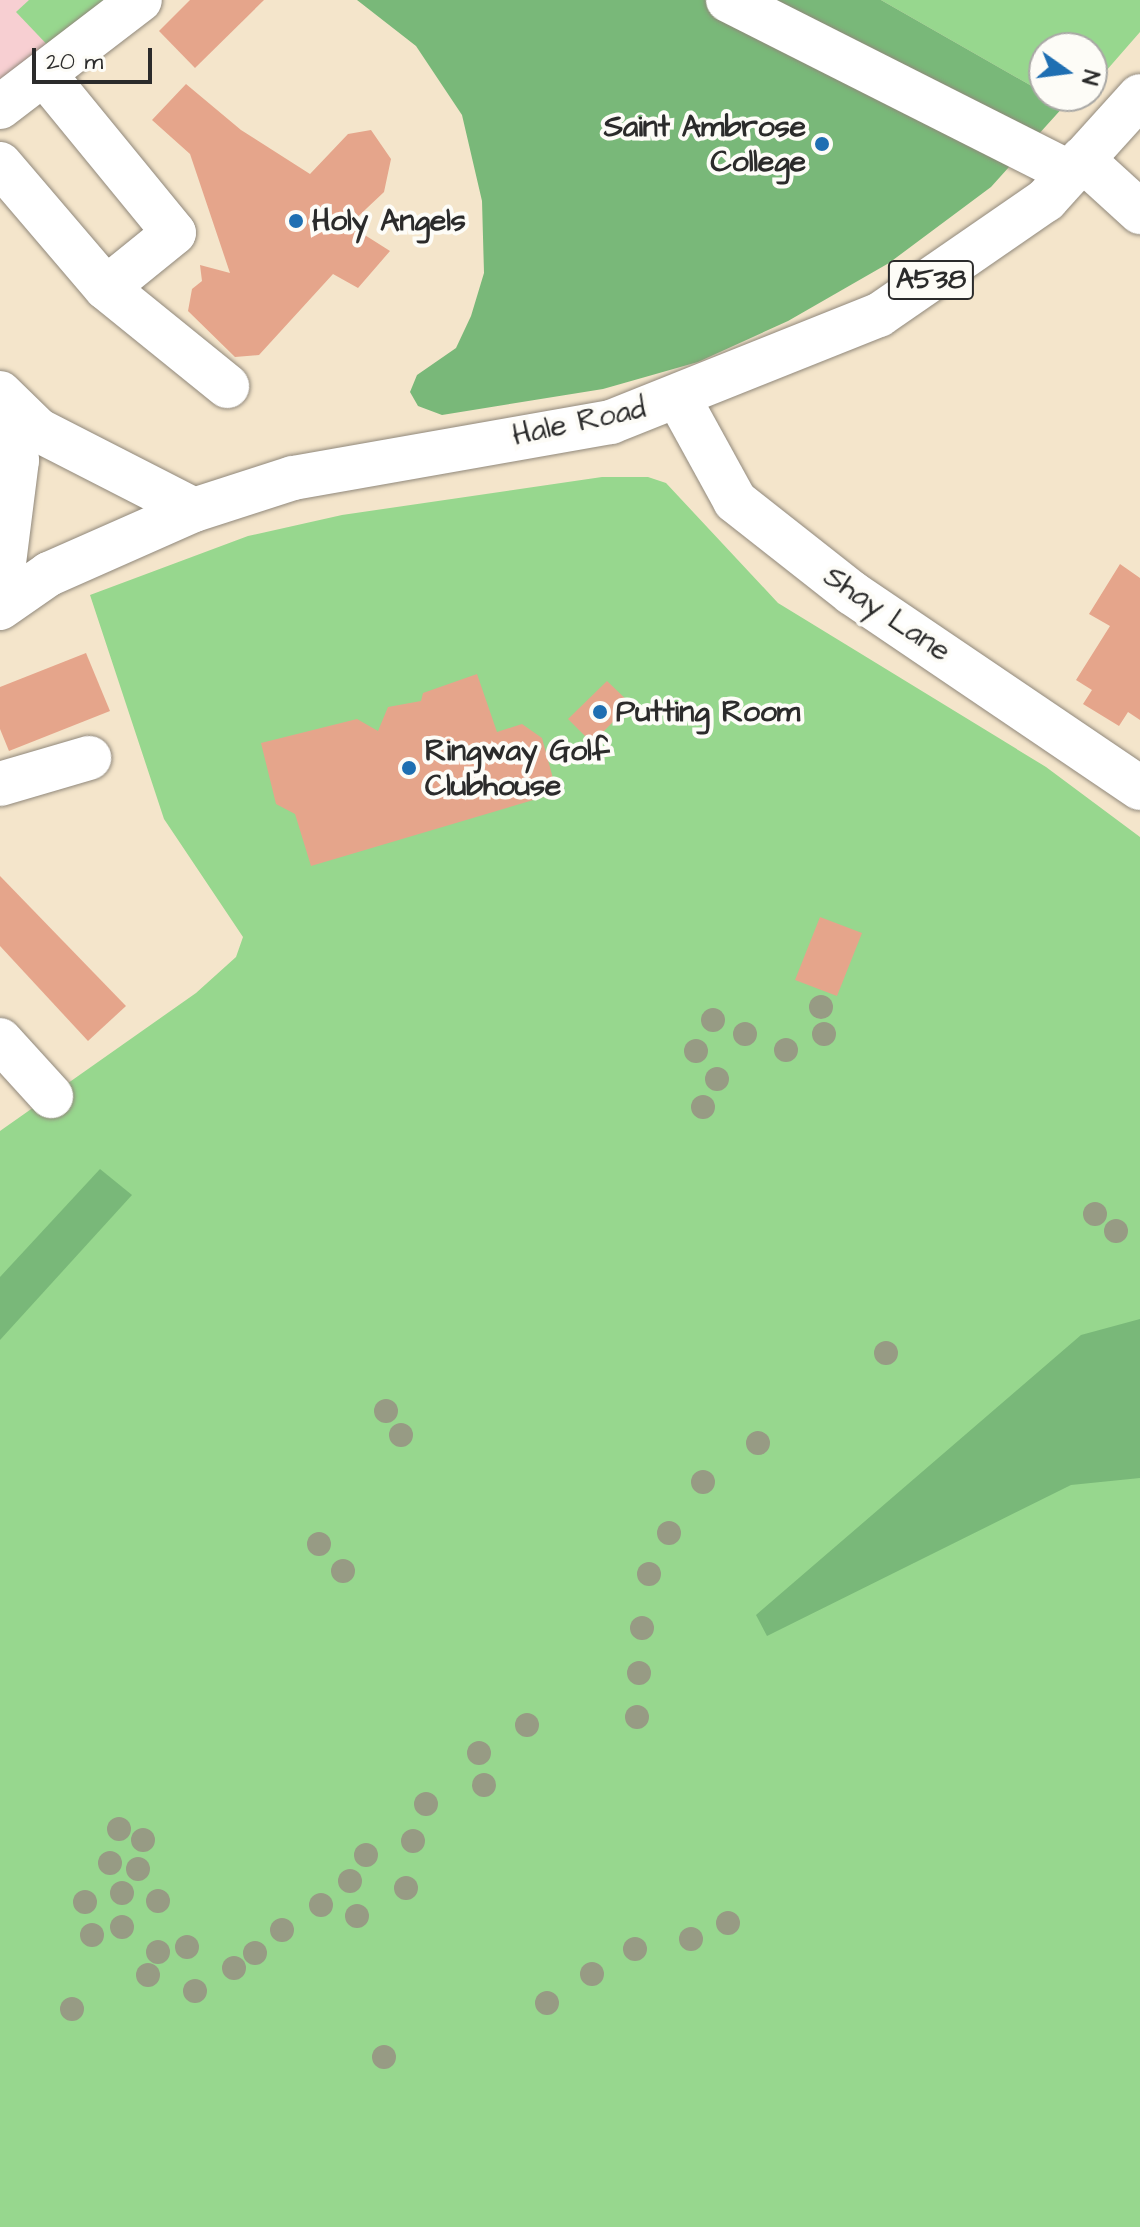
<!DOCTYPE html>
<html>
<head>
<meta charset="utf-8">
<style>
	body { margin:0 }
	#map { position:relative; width:1140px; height:2227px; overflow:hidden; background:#f4e5cb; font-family:"Architects Daughter",sans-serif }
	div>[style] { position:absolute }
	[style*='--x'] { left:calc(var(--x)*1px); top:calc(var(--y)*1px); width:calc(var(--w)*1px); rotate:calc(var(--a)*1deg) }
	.built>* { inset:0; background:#f7cfd2 }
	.green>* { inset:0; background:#97d78e }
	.forest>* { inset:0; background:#79b879 }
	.building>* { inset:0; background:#e5a58b }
	.roads { filter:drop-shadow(0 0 2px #90887b) drop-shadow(0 0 2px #90887b) }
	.minor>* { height:44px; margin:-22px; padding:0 22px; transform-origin:22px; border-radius:22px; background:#fff }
	.major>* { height:44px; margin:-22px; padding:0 22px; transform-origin:22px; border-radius:22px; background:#fff }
	.trees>* { width:24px; height:24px; margin:-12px; border-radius:50%; background:#979b84 }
	.dots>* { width:22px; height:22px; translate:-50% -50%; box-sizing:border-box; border:4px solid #fdfcf7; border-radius:50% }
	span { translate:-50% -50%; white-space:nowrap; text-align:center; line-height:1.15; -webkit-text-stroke:8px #fdfcf7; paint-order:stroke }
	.shield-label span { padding:2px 6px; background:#fdfcf7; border:2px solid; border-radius:6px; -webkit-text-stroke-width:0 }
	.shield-label { font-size:28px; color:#2b2b2b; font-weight:700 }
	.poi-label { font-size:30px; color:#2b2b2b; font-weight:700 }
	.right { translate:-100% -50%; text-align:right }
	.left { translate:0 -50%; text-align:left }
	.street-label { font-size:30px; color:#2b2b2b }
	.north { position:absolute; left:1028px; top:32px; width:80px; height:80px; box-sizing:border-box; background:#fdfcf7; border:2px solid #a9a8a5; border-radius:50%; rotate:104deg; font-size:22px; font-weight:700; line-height:32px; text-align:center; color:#2b2b2b }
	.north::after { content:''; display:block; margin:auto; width:28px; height:36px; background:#1f6fb2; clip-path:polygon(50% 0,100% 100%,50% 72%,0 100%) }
	.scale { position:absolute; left:32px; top:48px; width:120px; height:36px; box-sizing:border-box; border:4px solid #2b2b2b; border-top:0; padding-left:10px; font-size:24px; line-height:28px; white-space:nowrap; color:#2b2b2b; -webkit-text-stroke:6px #fdfcf7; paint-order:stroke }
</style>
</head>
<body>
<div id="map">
	<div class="built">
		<i style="clip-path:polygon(0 0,121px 0,0 95px)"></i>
	</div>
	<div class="green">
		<i style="clip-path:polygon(29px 0,121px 0,56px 54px,16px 12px)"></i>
		<i style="clip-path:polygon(881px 0,1140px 0,1140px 32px,1092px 87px,1092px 48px,1044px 48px,1044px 93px)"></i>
		<i style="clip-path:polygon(602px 477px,648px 477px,666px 483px,778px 603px,1046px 767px,1140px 837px,1140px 2227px,0 2227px,0 1131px,196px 993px,236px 957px,243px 937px,164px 819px,90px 595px,248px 536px,342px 515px)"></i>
	</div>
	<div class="forest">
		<i style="clip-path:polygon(357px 0,881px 0,1065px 105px,991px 187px,889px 263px,788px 321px,698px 362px,603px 389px,442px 415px,418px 406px,410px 392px,417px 375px,456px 348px,471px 316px,484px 273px,482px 201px,462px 115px,416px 46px)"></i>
		<i style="clip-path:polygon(100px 1169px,132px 1195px,0 1340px,0 1277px)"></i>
		<i style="clip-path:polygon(1140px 1319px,1140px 1478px,1071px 1485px,767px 1636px,756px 1615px,1081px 1335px)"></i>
	</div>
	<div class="building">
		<i style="clip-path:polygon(190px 0,264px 0,195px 68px,159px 31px)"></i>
		<i style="clip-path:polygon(186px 84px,241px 130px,310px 174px,348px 134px,371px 130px,391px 159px,384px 192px,349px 225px,390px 251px,358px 288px,333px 274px,259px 355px,235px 357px,188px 311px,192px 289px,202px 281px,200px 265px,230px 273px,190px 154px,152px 120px)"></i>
		<i style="clip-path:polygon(1120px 564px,1140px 578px,1140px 720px,1128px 712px,1119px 726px,1083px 704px,1092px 690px,1076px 680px,1110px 626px,1089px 614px)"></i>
		<i style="clip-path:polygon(86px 653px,110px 711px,9px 751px,0 729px,0 687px)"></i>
		<i style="clip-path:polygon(477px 674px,497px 732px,522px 724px,542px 738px,557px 793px,311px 866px,295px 814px,276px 804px,261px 743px,357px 719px,378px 731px,388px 707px,421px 701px,423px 693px)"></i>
		<i style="clip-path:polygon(607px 681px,631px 704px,592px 743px,568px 719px)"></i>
		<i style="clip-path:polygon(0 876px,126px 1006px,88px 1041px,0 946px)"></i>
		<i style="clip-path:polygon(820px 917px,862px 933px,837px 996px,795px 980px)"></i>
	</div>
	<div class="roads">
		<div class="minor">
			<i style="--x:728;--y:0;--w:383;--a:26.8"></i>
			<i style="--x:44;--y:74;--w:205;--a:50.7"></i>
			<i style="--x:174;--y:233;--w:87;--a:141"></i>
			<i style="--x:0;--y:107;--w:176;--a:-37.4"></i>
			<i style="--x:1082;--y:159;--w:79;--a:42.4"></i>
			<i style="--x:0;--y:164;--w:163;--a:49.5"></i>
			<i style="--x:106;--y:288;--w:156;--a:39"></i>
			<i style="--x:0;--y:393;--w:53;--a:44.2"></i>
			<i style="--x:38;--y:430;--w:175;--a:27.1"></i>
			<i style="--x:679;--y:399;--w:116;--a:61.2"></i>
			<i style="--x:735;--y:501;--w:149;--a:38.2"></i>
			<i style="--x:852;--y:593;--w:348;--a:34.1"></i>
			<i style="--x:0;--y:412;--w:51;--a:70.5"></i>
			<i style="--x:17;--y:460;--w:135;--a:97.2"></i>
			<i style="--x:0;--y:784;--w:93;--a:-16.3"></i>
			<i style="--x:0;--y:1040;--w:76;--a:47.7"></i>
		</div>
		<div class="major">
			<i style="--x:0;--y:608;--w:60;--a:-34.8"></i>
			<i style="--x:49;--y:574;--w:158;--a:-23.8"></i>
			<i style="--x:194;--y:510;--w:104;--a:-17.9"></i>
			<i style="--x:293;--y:478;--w:323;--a:-10"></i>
			<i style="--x:611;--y:422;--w:289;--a:-21.8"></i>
			<i style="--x:879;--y:315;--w:203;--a:-34.6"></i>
			<i style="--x:1046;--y:200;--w:140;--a:-47.9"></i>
		</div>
	</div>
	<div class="trees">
		<i style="left:821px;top:1007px"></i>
		<i style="left:713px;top:1020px"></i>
		<i style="left:745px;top:1034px"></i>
		<i style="left:824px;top:1034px"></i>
		<i style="left:786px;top:1050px"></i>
		<i style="left:696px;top:1051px"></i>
		<i style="left:717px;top:1079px"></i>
		<i style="left:703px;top:1107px"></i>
		<i style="left:1095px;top:1214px"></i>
		<i style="left:1116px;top:1231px"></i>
		<i style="left:886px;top:1353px"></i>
		<i style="left:386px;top:1411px"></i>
		<i style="left:401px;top:1435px"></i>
		<i style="left:758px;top:1443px"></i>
		<i style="left:703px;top:1482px"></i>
		<i style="left:669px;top:1533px"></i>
		<i style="left:319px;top:1544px"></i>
		<i style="left:343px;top:1571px"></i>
		<i style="left:649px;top:1574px"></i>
		<i style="left:642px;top:1628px"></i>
		<i style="left:639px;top:1673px"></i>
		<i style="left:637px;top:1717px"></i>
		<i style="left:527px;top:1725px"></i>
		<i style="left:479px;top:1753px"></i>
		<i style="left:484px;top:1785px"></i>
		<i style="left:426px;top:1804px"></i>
		<i style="left:119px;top:1829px"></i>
		<i style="left:143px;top:1840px"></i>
		<i style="left:413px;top:1841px"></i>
		<i style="left:366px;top:1855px"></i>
		<i style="left:110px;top:1863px"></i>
		<i style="left:138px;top:1869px"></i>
		<i style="left:350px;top:1881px"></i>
		<i style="left:406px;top:1888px"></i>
		<i style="left:122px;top:1893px"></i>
		<i style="left:158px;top:1901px"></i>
		<i style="left:85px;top:1902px"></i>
		<i style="left:321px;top:1905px"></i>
		<i style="left:357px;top:1916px"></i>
		<i style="left:728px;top:1923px"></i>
		<i style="left:122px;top:1927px"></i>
		<i style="left:282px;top:1930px"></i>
		<i style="left:92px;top:1935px"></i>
		<i style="left:691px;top:1939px"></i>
		<i style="left:187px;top:1947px"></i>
		<i style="left:635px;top:1949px"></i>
		<i style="left:158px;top:1952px"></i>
		<i style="left:255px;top:1953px"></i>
		<i style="left:234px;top:1968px"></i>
		<i style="left:592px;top:1974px"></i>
		<i style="left:148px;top:1975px"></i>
		<i style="left:195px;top:1991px"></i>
		<i style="left:547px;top:2003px"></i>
		<i style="left:72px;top:2009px"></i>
		<i style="left:384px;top:2057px"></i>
	</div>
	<div class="dots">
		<i style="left:822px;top:144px;background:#1f6fb2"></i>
		<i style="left:296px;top:221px;background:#1f6fb2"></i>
		<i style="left:600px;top:712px;background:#1f6fb2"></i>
		<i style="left:409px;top:768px;background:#1f6fb2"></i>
	</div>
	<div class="shield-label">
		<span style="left:931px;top:280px">A538</span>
	</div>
	<div class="poi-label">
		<span class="right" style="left:806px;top:144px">Saint Ambrose<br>College</span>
		<span class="left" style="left:312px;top:221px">Holy Angels</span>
		<span class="left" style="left:616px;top:712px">Putting Room</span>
		<span class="left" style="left:425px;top:768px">Ringway Golf<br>Clubhouse</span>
	</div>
	<div class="street-label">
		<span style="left:579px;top:422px;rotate:-12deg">Hale Road</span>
		<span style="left:887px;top:614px;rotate:34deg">Shay Lane</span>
	</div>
	<div class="north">N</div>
	<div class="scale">20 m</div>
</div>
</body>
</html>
